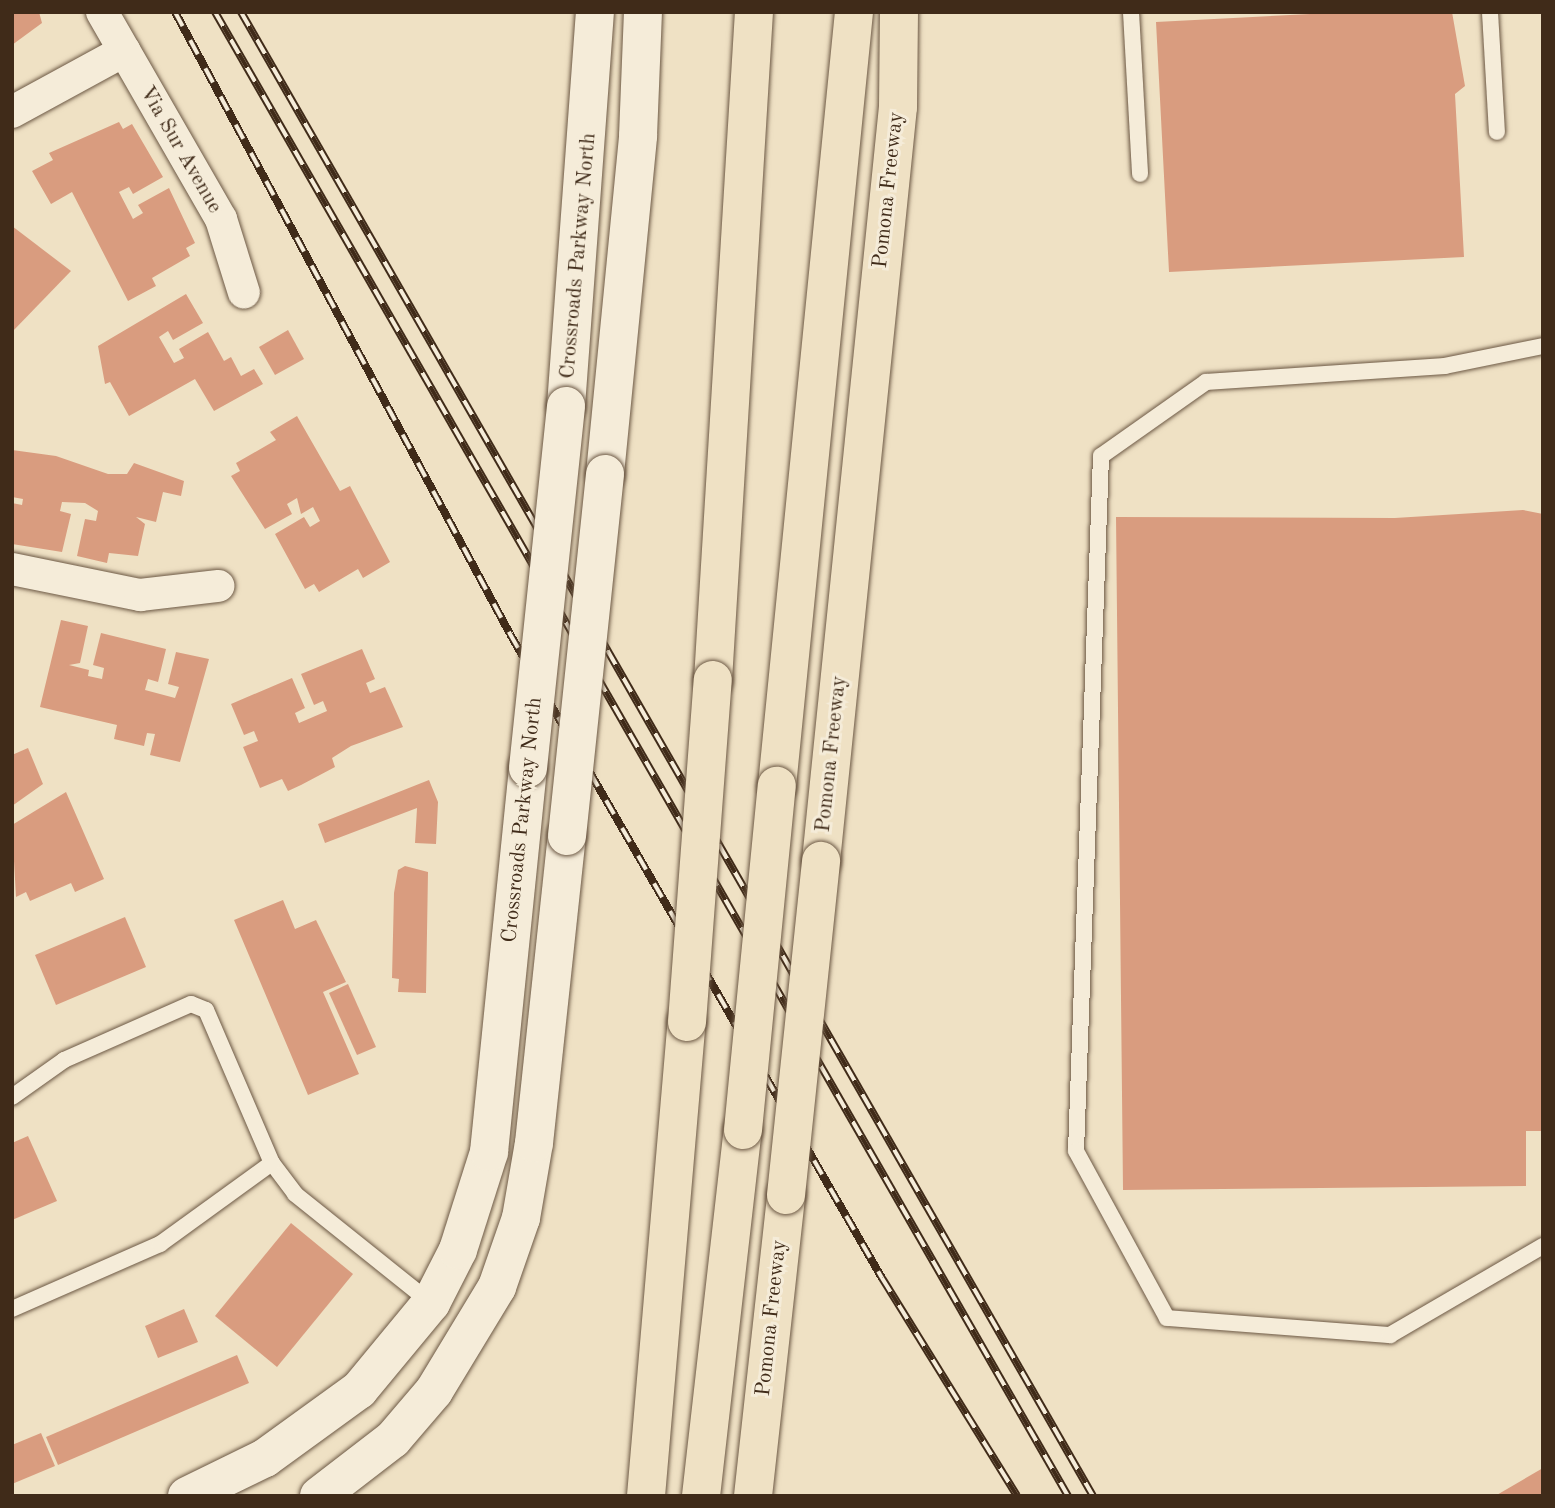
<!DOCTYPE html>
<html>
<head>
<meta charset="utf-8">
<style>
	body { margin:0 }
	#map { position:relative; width:1555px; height:1508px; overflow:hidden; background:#efe1c4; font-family:"Old Standard TT",serif }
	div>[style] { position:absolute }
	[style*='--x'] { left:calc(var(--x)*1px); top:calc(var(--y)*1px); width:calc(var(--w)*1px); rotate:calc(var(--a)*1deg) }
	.building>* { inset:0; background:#d99c7f }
	.roads { filter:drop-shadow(0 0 2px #6c5844) drop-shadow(0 0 2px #6c5844) }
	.service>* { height:16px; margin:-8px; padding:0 8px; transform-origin:8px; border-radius:8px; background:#f5ecd9 }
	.minor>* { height:32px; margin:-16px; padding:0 16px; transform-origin:16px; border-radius:16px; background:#f5ecd9 }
	.tertiary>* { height:38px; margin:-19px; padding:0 19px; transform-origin:19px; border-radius:19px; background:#f5ecd9 }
	.motorway>* { height:38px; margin:-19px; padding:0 19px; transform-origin:19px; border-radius:19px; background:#efe1c4 }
	.rail>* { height:8px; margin-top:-4px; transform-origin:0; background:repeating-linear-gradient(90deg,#f5ecd9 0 16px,#402b19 0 32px); box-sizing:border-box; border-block:2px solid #402b19 }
	.bridges { filter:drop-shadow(0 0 2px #6c5844) drop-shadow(0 0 2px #6c5844) }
	.tertiary-bridge>* { height:38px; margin:-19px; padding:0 19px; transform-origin:19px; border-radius:19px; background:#f5ecd9 }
	.motorway-bridge>* { height:38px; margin:-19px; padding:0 19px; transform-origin:19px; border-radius:19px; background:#efe1c4 }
	span { translate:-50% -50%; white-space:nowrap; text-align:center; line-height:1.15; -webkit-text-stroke:6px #f5ecd9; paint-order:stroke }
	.street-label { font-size:21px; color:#402b19 }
	.frame { position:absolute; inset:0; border:14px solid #402b19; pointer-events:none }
</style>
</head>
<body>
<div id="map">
	<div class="building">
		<i style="clip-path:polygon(12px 12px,39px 12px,42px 23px,12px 45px)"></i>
		<i style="clip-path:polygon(1350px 12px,1452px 12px,1465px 86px,1455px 94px,1464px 257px,1169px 272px,1156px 22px)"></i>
		<i style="clip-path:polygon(119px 122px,123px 129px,132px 124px,163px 177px,133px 194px,129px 187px,119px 192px,133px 219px,143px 213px,138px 205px,169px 188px,195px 243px,186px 248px,190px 256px,152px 278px,156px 286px,128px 301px,72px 192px,51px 204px,32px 171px,53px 160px,49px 153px)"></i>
		<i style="clip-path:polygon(12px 226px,71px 271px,12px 332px)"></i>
		<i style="clip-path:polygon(186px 294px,203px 323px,173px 340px,168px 331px,159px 337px,174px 363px,184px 358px,179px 349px,208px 332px,224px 361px,231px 357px,241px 376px,254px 369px,263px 384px,214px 411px,195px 379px,129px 416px,110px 382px,105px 384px,98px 346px)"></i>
		<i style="clip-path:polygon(288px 330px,304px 359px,275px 375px,259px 347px)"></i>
		<i style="clip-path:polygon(297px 416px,340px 491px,350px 486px,390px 562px,363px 578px,358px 569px,319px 592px,314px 584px,305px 589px,275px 534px,304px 517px,310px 527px,320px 521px,313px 507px,301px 514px,297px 498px,287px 504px,292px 514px,265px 529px,231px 476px,240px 471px,236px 463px,276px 440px,270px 432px)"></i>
		<i style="clip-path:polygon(12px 450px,56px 456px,108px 474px,127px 474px,134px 463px,184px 481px,181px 496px,163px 492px,156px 522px,136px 517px,145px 524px,138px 556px,109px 553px,107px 563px,77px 556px,85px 519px,96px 521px,98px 511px,85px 503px,62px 502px,60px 511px,71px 514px,62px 552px,12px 544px,12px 503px,22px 505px,23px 499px,12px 497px)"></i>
		<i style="clip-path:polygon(1523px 510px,1543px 514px,1543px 1131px,1526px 1131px,1526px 1186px,1123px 1190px,1116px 517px,1395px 518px)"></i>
		<i style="clip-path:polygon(61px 620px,88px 626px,80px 663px,69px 665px,89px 670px,88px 676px,102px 679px,104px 668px,93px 665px,101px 633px,166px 649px,158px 682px,148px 679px,145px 690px,175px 698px,179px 687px,168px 684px,176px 652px,209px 659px,180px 762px,150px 755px,155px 734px,147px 733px,144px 746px,114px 739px,117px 725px,40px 707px)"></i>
		<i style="clip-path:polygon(362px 649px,375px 679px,366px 683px,370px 693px,385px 687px,403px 727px,351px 746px,332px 758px,335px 767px,301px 785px,288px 791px,282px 779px,260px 788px,243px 747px,258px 741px,254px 731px,244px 735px,231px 704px,292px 678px,305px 708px,295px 713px,299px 723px,327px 711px,323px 701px,314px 705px,301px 674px)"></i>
		<i style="clip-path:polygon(28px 748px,43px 784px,12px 806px,12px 755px)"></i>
		<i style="clip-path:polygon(429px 780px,438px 802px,436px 844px,415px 843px,417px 808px,325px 843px,318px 824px)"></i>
		<i style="clip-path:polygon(66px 792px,104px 879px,75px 892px,71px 883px,30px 901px,26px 892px,16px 897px,12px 825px)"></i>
		<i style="clip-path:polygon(405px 866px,428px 872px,426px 993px,398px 992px,399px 979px,392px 978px,394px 893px,398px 870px)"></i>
		<i style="clip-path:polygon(283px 900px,295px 929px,316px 920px,346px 982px,323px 992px,359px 1074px,308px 1095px,234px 920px)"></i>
		<i style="clip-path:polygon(125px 917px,146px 967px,56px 1005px,35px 955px)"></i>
		<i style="clip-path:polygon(348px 984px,376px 1047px,357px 1055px,329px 993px)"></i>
		<i style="clip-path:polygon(28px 1136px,57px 1201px,12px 1220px,12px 1143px)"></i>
		<i style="clip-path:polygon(291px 1223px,353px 1274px,277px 1367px,215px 1316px)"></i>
		<i style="clip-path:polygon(184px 1309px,198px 1342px,158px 1358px,145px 1326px)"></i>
		<i style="clip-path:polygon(237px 1355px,249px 1383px,58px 1465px,46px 1437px)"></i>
		<i style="clip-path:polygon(41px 1433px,55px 1466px,12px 1484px,12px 1445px)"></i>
		<i style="clip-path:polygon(1543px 1468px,1543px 1496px,1495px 1496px)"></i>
	</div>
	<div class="roads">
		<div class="service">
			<i style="--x:1131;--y:12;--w:162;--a:86.8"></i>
			<i style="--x:1490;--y:12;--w:120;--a:86.7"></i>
			<i style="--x:1543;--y:346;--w:100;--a:168.5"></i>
			<i style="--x:1445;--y:366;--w:240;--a:176.2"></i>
			<i style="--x:1206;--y:382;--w:128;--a:144.8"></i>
			<i style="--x:1101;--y:456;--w:695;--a:92.06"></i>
			<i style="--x:1076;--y:1151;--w:190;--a:61.4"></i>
			<i style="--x:1167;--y:1318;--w:224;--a:4.4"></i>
			<i style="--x:1390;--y:1335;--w:177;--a:-30.2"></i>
			<i style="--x:12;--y:1097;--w:64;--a:-35.4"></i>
			<i style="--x:64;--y:1060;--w:139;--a:-23.8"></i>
			<i style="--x:191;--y:1004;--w:16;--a:22"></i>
			<i style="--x:206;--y:1010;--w:167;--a:66.7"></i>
			<i style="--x:272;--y:1163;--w:39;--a:53"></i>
			<i style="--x:295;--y:1194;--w:174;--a:38.7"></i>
			<i style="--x:12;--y:1309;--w:162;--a:-23.7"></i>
			<i style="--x:160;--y:1244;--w:138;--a:-35.9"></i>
		</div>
		<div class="minor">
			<i style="--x:102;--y:12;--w:239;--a:60.1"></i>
			<i style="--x:221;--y:219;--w:77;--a:72.7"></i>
			<i style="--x:12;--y:112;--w:128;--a:-28.6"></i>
			<i style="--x:12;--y:569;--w:131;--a:11.5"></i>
			<i style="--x:140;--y:595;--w:79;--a:-6.6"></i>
		</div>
		<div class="tertiary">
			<i style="--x:566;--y:406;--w:395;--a:-85.8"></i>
			<i style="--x:605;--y:474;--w:340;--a:-84.4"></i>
			<i style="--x:638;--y:136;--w:124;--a:-87.7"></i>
			<i style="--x:187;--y:1496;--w:87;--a:-26"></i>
			<i style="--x:265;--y:1458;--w:116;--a:-35.9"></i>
			<i style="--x:359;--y:1390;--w:113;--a:-50.4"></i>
			<i style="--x:431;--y:1303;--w:59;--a:-63"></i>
			<i style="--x:458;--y:1250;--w:103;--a:-72.4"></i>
			<i style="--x:489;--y:1152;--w:386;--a:-84.2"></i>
			<i style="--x:319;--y:1496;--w:93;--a:-37.6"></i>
			<i style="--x:393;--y:1439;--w:63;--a:-49.5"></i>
			<i style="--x:434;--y:1391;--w:122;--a:-58.8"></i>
			<i style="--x:497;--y:1287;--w:73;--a:-70.8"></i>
			<i style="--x:521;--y:1218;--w:76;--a:-80.2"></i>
			<i style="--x:534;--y:1143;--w:309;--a:-83.9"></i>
		</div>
		<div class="motorway">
			<i style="--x:713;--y:680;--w:669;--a:-86.49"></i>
			<i style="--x:777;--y:786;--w:778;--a:-84.32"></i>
			<i style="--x:821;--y:861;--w:758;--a:-84.17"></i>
			<i style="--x:898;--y:107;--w:95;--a:-89.4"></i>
			<i style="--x:646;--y:1496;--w:476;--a:-85.1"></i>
			<i style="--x:701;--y:1496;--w:368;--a:-83.5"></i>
			<i style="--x:753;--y:1496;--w:303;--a:-83.7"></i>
		</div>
	</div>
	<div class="rail">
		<i style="--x:175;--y:12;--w:706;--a:61.69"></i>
		<i style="--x:510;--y:634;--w:744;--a:59.99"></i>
		<i style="--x:882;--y:1278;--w:256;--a:58.2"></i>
		<i style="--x:215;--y:12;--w:1712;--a:60.11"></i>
		<i style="--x:241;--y:12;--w:1711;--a:60.14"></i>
	</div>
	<div class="bridges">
		<div class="tertiary-bridge">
			<i style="--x:528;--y:768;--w:364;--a:-84"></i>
			<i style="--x:567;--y:836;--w:364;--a:-84"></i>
		</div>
		<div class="motorway-bridge">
			<i style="--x:687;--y:1022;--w:343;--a:-85.7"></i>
			<i style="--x:743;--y:1130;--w:346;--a:-84.4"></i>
			<i style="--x:786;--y:1195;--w:336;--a:-84"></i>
		</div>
	</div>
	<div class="street-label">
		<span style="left:180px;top:150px;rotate:60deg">Via Sur Avenue</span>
		<span style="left:889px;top:190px;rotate:-84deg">Pomona Freeway</span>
		<span style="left:579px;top:256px;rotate:-85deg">Crossroads Parkway North</span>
		<span style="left:832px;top:754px;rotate:-84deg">Pomona Freeway</span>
		<span style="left:523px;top:820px;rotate:-84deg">Crossroads Parkway North</span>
		<span style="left:772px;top:1318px;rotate:-84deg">Pomona Freeway</span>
	</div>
	<div class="frame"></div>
</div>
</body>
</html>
